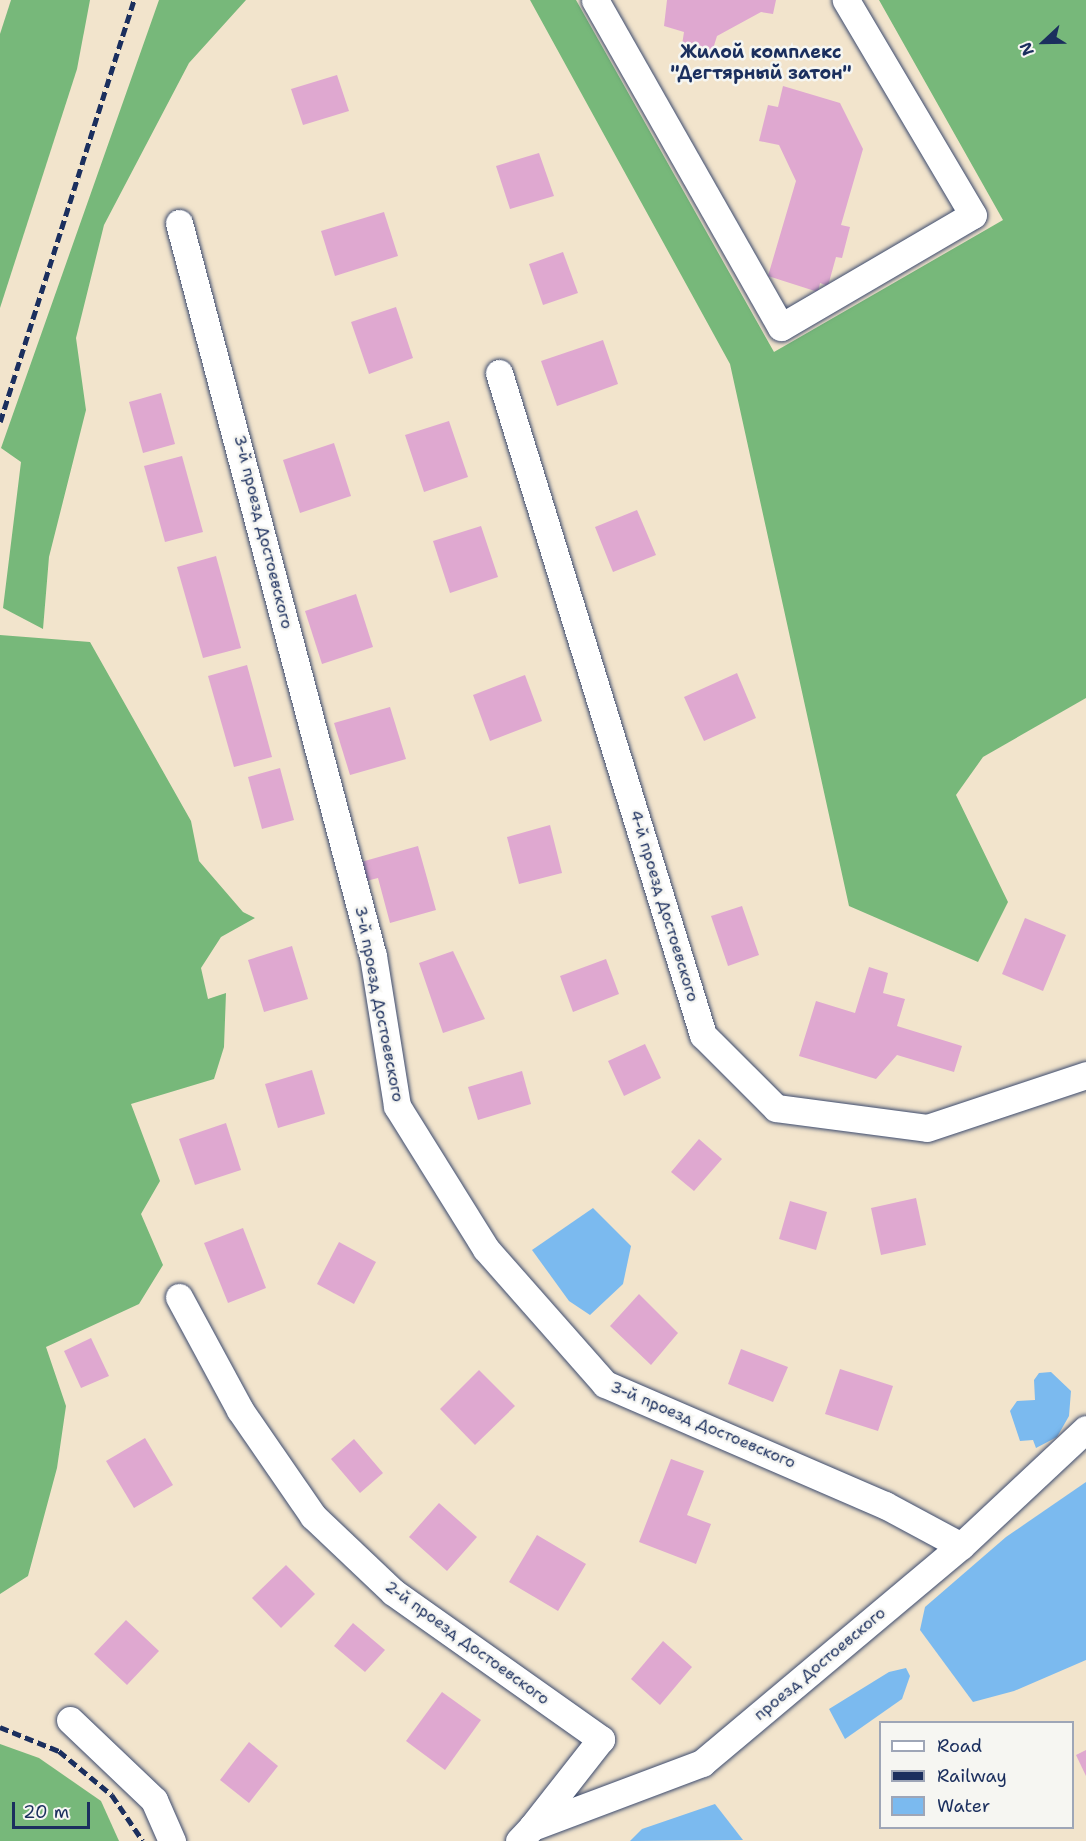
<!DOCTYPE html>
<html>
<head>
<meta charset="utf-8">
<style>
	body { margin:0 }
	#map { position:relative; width:1086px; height:1841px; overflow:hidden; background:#f2e4cc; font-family:"Shantell Sans",sans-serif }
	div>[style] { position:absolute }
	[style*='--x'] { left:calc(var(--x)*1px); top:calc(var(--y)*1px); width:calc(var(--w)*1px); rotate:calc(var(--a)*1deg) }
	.forest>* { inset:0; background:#77b87a }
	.water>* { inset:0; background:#7bbaef }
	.building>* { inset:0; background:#dfa8d0 }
	.roads { filter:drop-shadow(0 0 2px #3b4a6e) drop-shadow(0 0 2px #3b4a6e) }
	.street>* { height:27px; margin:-13.5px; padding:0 13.5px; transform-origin:13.5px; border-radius:13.5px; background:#fff }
	.rail>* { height:4.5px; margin-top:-2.25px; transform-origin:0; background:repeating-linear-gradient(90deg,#1b2f5e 0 9px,transparent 0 13.5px) }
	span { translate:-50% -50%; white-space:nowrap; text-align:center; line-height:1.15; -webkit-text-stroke:5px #f6f6f2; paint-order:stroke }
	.street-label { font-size:16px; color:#1b2f5e }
	.neighbourhood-label { font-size:18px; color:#1b2f5e; font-weight:700 }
	.legend { position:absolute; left:879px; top:1721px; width:195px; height:108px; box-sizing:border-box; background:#f6f6f2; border:2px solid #9ea6b7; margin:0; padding:8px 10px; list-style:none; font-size:18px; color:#1b2f5e }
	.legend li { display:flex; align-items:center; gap:12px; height:30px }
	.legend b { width:30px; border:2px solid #9ea6b7 }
	.north { position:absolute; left:1014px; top:12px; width:60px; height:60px; -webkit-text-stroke:4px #f6f6f2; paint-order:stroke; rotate:248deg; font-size:16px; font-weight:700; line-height:24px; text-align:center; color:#1b2f5e }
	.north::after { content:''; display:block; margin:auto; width:21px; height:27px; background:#1b2f5e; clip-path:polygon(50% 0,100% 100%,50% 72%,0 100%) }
	.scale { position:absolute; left:12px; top:1802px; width:78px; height:27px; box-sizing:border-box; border:3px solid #1b2f5e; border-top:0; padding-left:8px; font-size:18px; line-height:21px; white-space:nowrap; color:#1b2f5e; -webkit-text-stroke:4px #f6f6f2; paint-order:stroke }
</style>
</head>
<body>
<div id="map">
	<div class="forest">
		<i style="clip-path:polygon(11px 0,90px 0,77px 69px,0 308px,0 34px)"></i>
		<i style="clip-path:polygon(159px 0,246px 0,189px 63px,104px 225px,76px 338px,86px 410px,49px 557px,43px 629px,3px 608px,21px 462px,1px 448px)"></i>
		<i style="clip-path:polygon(530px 0,576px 0,774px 352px,1003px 220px,879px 0,1086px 0,1086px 698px,983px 757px,956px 795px,1008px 902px,978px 962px,849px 906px,730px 364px)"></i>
		<i style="clip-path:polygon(0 635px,90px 642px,191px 821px,199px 861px,243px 912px,255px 918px,221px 937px,201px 968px,208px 999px,226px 993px,224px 1047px,214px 1079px,131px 1104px,160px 1181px,141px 1214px,163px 1265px,139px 1304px,46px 1347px,66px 1406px,57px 1468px,28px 1576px,0 1594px)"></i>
		<i style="clip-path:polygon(0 1744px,39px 1758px,101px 1801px,119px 1841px,0 1841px)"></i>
	</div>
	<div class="water">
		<i style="clip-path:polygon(593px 1208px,631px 1246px,623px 1284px,590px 1315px,569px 1301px,532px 1250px)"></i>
		<i style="clip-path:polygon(1051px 1372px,1071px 1391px,1069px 1416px,1057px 1437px,1036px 1448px,1033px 1440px,1020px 1441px,1010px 1411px,1017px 1401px,1035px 1400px,1034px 1380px,1039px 1373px)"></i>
		<i style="clip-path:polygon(1086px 1482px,1086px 1660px,1014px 1691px,973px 1702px,920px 1630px,925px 1607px,1006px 1537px)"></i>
		<i style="clip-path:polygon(906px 1668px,910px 1676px,902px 1699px,845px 1739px,829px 1709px,889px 1672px)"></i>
		<i style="clip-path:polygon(715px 1804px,743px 1840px,630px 1841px,642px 1829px)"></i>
	</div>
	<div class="building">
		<i style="clip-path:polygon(667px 0,776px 0,773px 14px,761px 12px,717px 36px,712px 52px,682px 45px,684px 32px,664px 26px)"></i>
		<i style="clip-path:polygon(337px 75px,349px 111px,303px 125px,291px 89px)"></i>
		<i style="clip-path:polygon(783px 86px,840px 103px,863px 149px,841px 225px,850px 227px,842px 258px,836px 257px,828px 286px,820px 283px,818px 292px,768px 276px,796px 181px,779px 145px,759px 141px,768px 105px,778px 107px)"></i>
		<i style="clip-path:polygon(539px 153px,554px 196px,510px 209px,496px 166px)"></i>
		<i style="clip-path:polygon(384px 212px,398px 256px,335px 276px,321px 231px)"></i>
		<i style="clip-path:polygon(563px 252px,578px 293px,543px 305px,529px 264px)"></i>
		<i style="clip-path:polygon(396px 307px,413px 358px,369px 374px,351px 322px)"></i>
		<i style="clip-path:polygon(603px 340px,618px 384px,557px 406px,541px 361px)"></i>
		<i style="clip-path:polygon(161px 393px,175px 444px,143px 453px,129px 402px)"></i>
		<i style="clip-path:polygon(449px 421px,468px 477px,424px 492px,405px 435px)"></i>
		<i style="clip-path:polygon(334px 443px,351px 496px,300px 513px,283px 460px)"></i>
		<i style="clip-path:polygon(182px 456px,203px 532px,165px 542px,144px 466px)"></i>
		<i style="clip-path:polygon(637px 510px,656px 555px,613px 572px,595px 527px)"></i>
		<i style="clip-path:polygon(481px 526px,498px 577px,450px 593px,433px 541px)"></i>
		<i style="clip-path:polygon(216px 556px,241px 648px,203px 658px,177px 567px)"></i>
		<i style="clip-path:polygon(356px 594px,373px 647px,322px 664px,305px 611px)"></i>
		<i style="clip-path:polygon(247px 665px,272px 757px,234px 767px,208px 676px)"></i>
		<i style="clip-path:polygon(737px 673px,756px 718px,704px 741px,684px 697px)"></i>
		<i style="clip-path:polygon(525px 675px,542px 721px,490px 741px,473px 695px)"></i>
		<i style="clip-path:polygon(390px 707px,406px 759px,350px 775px,334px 723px)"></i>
		<i style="clip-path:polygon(280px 768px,294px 820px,262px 829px,248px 777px)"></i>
		<i style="clip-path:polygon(550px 825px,562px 873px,519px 884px,507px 837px)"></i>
		<i style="clip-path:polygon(418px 846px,436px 910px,390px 923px,378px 878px,366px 881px,361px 862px)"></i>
		<i style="clip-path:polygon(742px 906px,759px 955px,728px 966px,711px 916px)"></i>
		<i style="clip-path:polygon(1025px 918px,1066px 935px,1043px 991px,1002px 974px)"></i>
		<i style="clip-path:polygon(292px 946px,308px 999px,264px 1012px,248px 960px)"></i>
		<i style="clip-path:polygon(453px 951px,485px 1019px,443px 1033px,419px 963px)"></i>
		<i style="clip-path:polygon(606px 959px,619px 994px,573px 1012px,560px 976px)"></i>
		<i style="clip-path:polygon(869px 967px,888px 973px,883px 993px,905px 999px,897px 1026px,962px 1046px,954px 1072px,897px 1055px,876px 1079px,799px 1056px,816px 1001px,855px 1013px)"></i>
		<i style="clip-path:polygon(645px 1044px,661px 1078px,624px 1096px,608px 1061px)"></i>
		<i style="clip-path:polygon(312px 1070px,325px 1114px,278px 1128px,265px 1084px)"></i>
		<i style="clip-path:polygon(522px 1071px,531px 1104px,478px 1120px,468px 1087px)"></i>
		<i style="clip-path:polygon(226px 1123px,241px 1170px,195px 1185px,179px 1139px)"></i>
		<i style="clip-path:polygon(699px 1139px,722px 1159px,694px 1191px,671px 1172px)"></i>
		<i style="clip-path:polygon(916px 1198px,926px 1245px,881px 1255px,871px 1208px)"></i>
		<i style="clip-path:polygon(790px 1201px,827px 1212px,816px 1250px,779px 1239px)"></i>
		<i style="clip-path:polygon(243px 1228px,266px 1288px,228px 1303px,204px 1243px)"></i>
		<i style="clip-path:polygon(339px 1242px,376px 1262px,354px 1304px,317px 1284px)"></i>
		<i style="clip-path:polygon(639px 1294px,678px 1333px,651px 1365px,610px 1326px)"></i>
		<i style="clip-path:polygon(91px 1338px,109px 1376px,81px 1388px,64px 1351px)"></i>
		<i style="clip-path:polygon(741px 1349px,788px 1367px,773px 1402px,728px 1384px)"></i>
		<i style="clip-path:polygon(840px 1369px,893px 1386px,878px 1431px,825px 1414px)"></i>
		<i style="clip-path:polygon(479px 1370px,515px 1406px,475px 1445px,440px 1409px)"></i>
		<i style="clip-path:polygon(145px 1438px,173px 1485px,134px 1508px,106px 1461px)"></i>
		<i style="clip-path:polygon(354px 1439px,383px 1473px,360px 1493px,331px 1459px)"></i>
		<i style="clip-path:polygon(671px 1459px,704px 1471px,687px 1515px,711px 1524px,696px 1564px,639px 1542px)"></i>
		<i style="clip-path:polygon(439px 1503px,477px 1537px,447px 1571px,409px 1537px)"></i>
		<i style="clip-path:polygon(537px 1535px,586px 1564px,558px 1611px,509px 1582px)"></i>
		<i style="clip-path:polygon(286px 1565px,315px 1594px,281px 1628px,252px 1598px)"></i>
		<i style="clip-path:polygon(126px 1620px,159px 1651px,127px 1685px,94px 1654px)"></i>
		<i style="clip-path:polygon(353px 1623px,385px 1650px,365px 1672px,334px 1646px)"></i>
		<i style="clip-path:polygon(663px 1641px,692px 1667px,660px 1705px,631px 1679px)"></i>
		<i style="clip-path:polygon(442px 1692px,481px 1720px,445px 1770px,406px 1741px)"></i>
		<i style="clip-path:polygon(249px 1742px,278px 1766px,249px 1803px,220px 1780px)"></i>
		<i style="clip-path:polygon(1086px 1750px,1086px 1776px,1076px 1755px)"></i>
	</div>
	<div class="roads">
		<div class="street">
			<i style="--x:595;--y:0;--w:376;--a:60.4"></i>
			<i style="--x:781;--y:327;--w:222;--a:-30.3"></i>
			<i style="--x:973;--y:215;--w:250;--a:-120.6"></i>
			<i style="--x:179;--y:223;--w:758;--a:75.18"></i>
			<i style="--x:373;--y:956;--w:152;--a:80.9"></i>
			<i style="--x:397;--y:1106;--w:168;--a:58.1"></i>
			<i style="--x:486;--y:1249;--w:180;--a:48.6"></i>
			<i style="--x:605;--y:1384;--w:305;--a:23.4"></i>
			<i style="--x:885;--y:1505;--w:86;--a:28.3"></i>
			<i style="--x:499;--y:373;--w:693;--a:72.87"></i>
			<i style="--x:703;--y:1035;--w:103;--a:45"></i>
			<i style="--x:776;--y:1108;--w:152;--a:7.5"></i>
			<i style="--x:927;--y:1128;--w:168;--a:-18.4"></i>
			<i style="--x:179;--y:1297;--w:128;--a:61.6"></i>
			<i style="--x:240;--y:1410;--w:129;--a:55.4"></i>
			<i style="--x:313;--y:1516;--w:110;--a:43.5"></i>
			<i style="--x:393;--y:1592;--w:255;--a:35.3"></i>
			<i style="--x:601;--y:1739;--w:112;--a:128.1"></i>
			<i style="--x:70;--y:1720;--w:116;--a:43.6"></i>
			<i style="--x:154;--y:1800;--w:45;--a:66.3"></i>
			<i style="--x:519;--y:1841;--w:19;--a:-47"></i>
			<i style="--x:532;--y:1827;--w:182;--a:-20.6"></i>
			<i style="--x:702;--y:1763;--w:338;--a:-40"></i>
			<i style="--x:961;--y:1546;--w:171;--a:-43.1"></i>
		</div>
	</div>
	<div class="rail">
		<i style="--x:0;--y:422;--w:443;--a:-72.4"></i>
		<i style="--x:0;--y:1727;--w:64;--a:22.1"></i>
		<i style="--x:59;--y:1751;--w:69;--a:39.7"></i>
		<i style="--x:112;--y:1795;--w:55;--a:56"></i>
	</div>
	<div class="street-label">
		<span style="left:263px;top:532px;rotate:76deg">3-й проезд Достоевского</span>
		<span style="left:664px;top:906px;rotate:73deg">4-й проезд Достоевского</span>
		<span style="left:379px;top:1004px;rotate:79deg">3-й проезд Достоевского</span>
		<span style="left:703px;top:1425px;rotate:23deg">3-й проезд Достоевского</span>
		<span style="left:467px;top:1643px;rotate:36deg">2-й проезд Достоевского</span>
		<span style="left:820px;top:1664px;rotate:-40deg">проезд Достоевского</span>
	</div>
	<div class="neighbourhood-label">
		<span style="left:761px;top:63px">Жилой комплекс<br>"Дегтярный затон"</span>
	</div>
	<ul class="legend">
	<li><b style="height:8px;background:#fff"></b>Road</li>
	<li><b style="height:8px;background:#1b2f5e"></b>Railway</li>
	<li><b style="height:16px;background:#7bbaef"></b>Water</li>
	</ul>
	<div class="north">N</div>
	<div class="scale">20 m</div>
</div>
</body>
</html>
